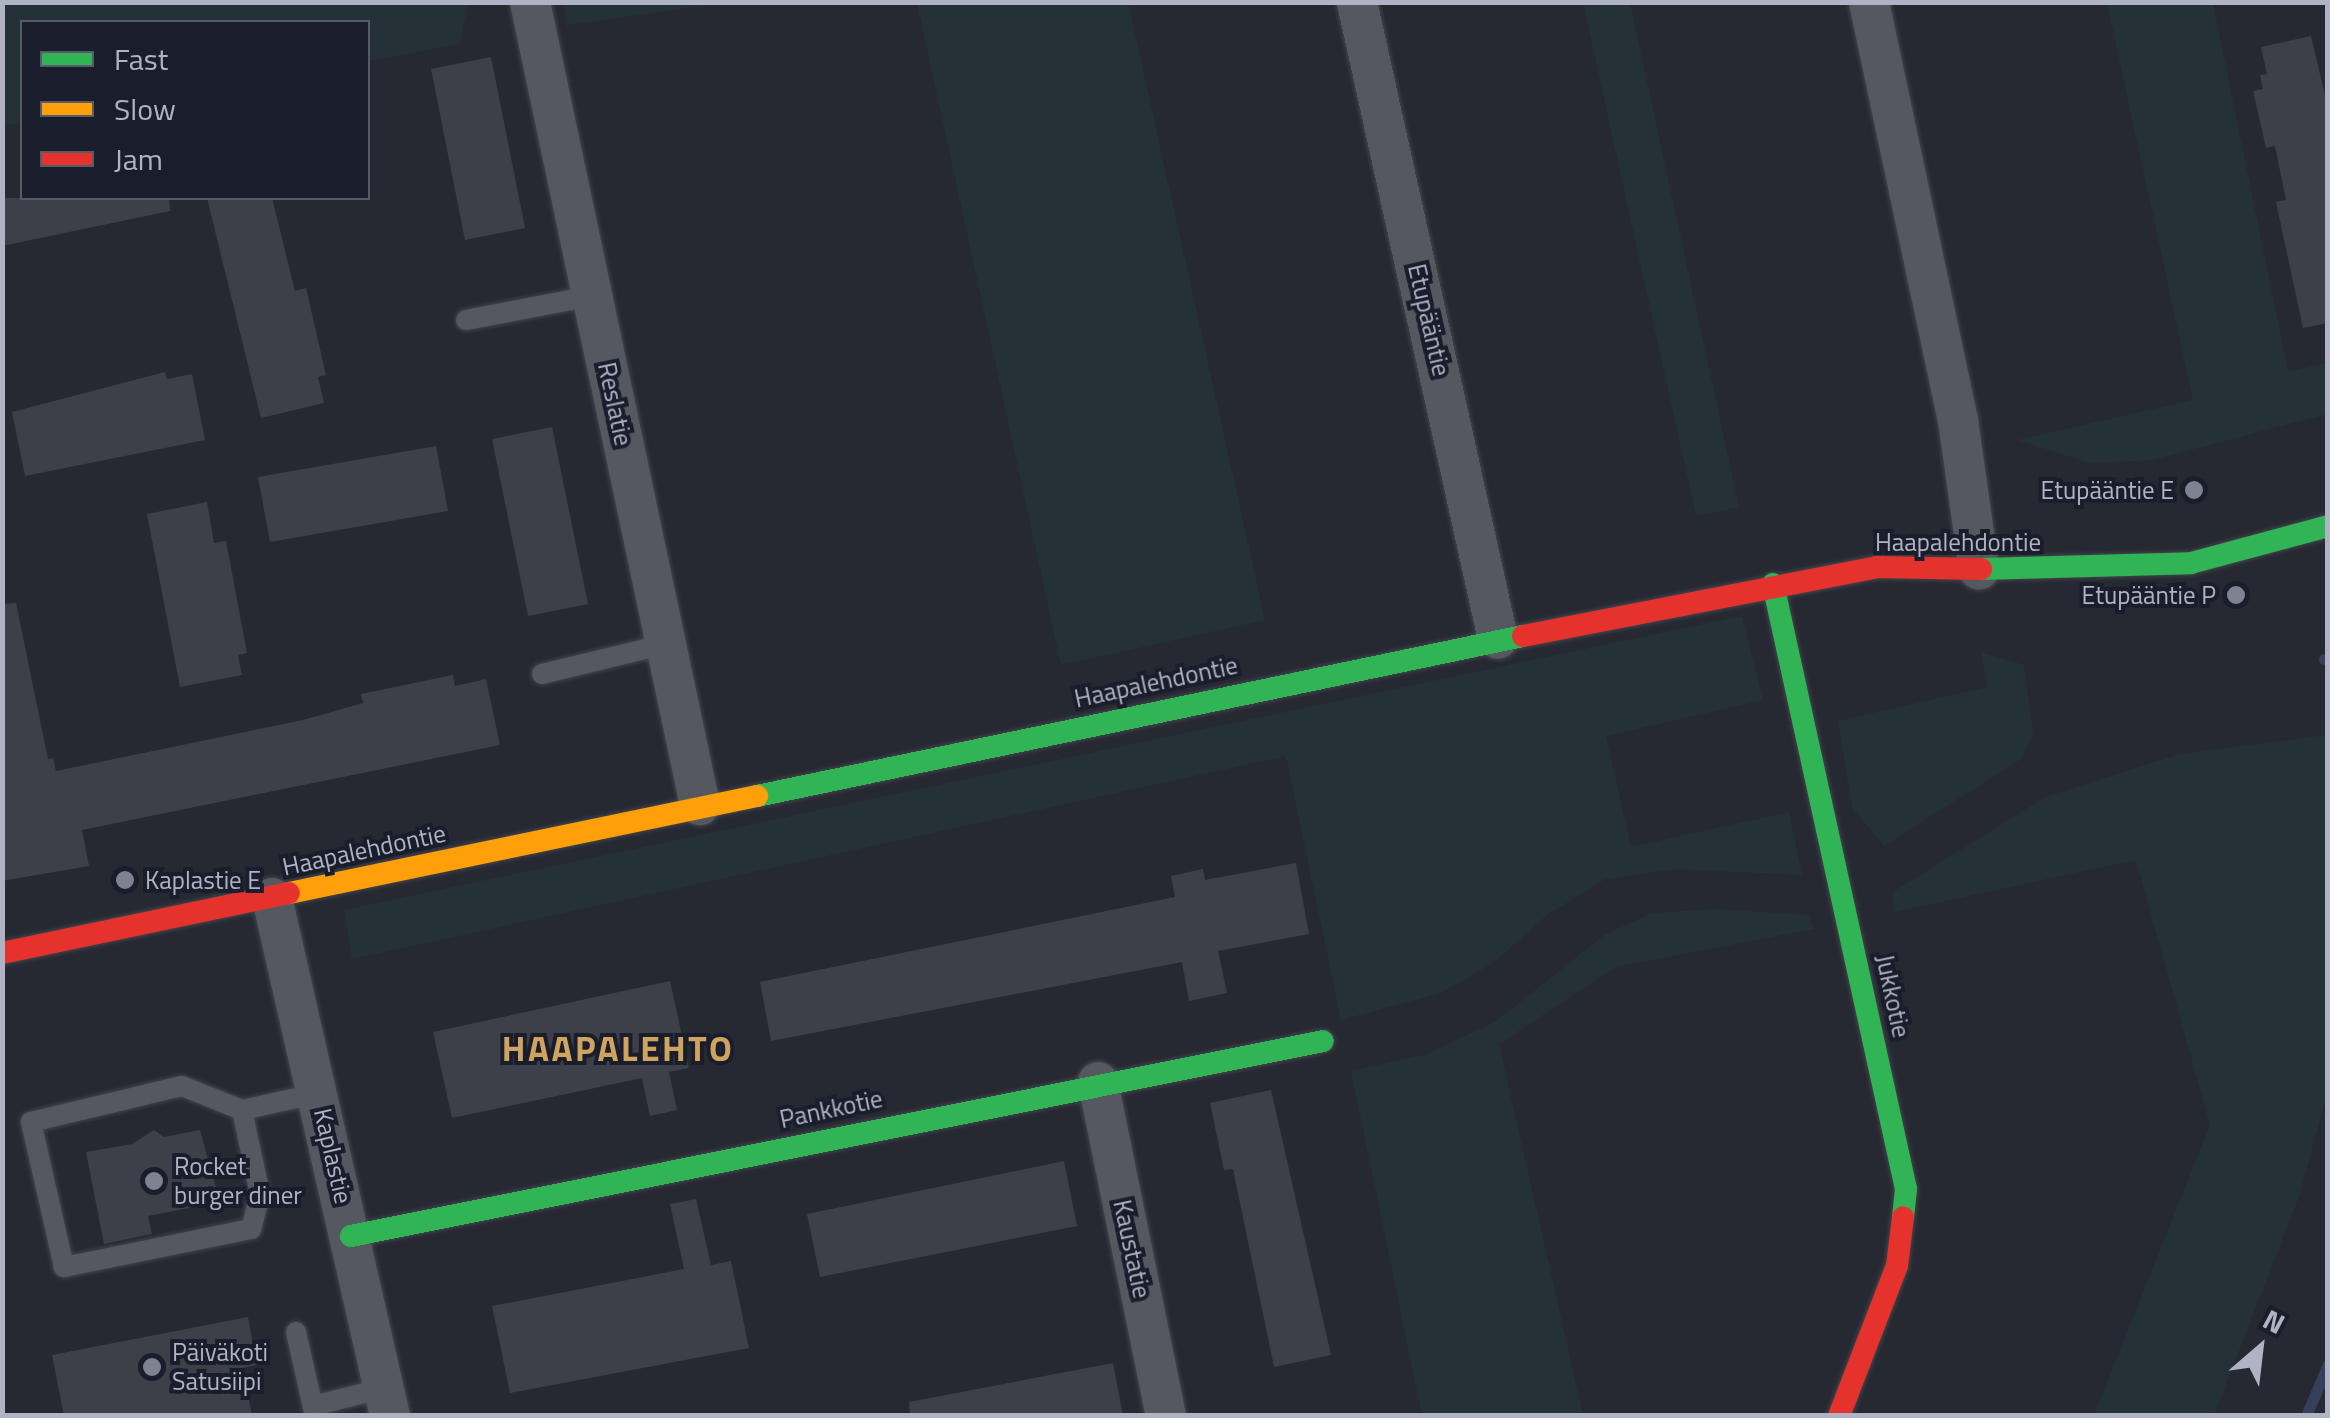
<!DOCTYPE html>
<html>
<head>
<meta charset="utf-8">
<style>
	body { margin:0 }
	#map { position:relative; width:2330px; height:1418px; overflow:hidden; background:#262932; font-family:"Titillium Web",sans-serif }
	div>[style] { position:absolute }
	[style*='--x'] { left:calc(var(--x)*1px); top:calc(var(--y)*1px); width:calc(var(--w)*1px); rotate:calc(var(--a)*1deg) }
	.green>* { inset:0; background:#243238 }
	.stream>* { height:11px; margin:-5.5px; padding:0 5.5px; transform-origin:5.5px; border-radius:5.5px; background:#353e5b }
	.building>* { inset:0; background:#3d4048 }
	.roads { filter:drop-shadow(0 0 2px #42444b) drop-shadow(0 0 2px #42444b) }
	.lane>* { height:20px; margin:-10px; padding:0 10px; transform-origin:10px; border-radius:10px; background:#565860 }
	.street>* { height:40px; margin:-20px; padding:0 20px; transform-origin:20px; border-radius:20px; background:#565860 }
	.fast>* { height:22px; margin:-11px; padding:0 11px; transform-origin:11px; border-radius:11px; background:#30b455 }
	.slow>* { height:22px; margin:-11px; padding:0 11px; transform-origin:11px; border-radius:11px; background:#ff9f0a }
	.jam>* { height:22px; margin:-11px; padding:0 11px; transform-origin:11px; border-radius:11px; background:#e5322d }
	.dots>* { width:28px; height:28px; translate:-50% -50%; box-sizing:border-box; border:5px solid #1a1e2c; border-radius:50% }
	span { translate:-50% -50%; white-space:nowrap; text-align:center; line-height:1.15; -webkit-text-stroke:8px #1a1e2c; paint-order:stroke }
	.street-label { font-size:25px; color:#afb3c4 }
	.poi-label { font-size:25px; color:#afb3c4 }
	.right { translate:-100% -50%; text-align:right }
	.left { translate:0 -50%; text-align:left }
	.district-label { font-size:35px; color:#cea460; font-weight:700; letter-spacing:2.5px }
	.frame { position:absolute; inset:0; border:5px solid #afb3c4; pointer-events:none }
	.legend { position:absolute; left:20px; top:20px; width:350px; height:180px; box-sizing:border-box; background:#1a1e2c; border:2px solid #565a69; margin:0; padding:12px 18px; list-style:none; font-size:30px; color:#afb3c4 }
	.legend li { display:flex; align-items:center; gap:20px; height:50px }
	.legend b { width:50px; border:2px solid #565a69 }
	.north { position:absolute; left:2210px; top:1298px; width:100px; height:100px; -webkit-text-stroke:8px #1a1e2c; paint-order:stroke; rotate:28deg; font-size:28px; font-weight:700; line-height:40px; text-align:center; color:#afb3c4 }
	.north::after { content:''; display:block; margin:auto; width:35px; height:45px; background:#afb3c4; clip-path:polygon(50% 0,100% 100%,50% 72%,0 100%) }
</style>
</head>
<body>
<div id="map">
	<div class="green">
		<i style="clip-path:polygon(3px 2px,46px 5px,468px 3px,460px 44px,368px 61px,368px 22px,22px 22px,22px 123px,3px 126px)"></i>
		<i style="clip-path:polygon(563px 3px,563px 2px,723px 3px,567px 25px)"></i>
		<i style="clip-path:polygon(917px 3px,1128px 3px,1265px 620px,1061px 665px)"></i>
		<i style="clip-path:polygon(1583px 3px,1630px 3px,1739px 507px,1696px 516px)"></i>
		<i style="clip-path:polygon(2107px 3px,2213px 3px,2288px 372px,2327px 363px,2327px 414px,2152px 460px,2090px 463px,2018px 440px,2193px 400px)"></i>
		<i style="clip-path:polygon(1742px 616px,1763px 700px,1606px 736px,1631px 847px,1789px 812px,1802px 875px,1677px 869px,1605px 879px,1547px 915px,1493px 963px,1441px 993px,1341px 1020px,1286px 756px,352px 959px,344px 910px)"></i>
		<i style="clip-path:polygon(1981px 652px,2024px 665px,2033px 734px,2021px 759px,1884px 846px,1852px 807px,1838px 721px,1988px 687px)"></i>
		<i style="clip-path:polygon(2327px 735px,2327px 1093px,2300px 1194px,2214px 1415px,2094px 1415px,2210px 1125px,2136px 860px,1894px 912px,1893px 892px,2045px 797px,2180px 754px)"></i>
		<i style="clip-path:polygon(1717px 909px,1808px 915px,1814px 929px,1615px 967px,1499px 1044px,1583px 1415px,1422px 1415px,1351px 1071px,1427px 1054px,1495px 1022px,1606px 934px,1652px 913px)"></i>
	</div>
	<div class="stream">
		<i style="--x:2324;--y:659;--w:4;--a:0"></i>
		<i style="--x:2306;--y:1416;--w:56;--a:-67.1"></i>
	</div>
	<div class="building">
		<i style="clip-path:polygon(2311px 36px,2328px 108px,2328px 323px,2303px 328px,2276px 202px,2286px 200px,2275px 146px,2266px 148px,2253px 91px,2263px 89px,2260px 75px,2267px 74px,2261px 47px)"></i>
		<i style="clip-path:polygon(491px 57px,525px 228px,465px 240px,431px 69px)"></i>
		<i style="clip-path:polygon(2px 198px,169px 198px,170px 211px,2px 246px)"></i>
		<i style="clip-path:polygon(207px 198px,272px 198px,295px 291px,306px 288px,326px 375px,318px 377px,324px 403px,261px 418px)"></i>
		<i style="clip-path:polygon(165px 372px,167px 379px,192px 374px,205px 440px,25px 476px,12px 412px)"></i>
		<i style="clip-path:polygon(552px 427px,588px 604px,528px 616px,492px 439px)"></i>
		<i style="clip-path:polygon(436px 446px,448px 511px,270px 542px,258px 477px)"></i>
		<i style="clip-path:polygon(207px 502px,214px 543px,226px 541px,247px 653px,238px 655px,242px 675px,180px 687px,147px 514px)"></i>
		<i style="clip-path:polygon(16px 603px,48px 759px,53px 758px,56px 771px,303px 720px,363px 703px,361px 694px,453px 675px,455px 686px,486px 679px,500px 745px,82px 830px,89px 866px,2px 881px,2px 604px)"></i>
		<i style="clip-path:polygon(1296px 863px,1309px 934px,1218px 951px,1227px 993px,1189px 1001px,1182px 962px,771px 1041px,760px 982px,1175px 897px,1171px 876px,1203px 869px,1205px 880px)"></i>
		<i style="clip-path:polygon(670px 981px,689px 1068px,669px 1072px,677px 1110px,650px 1116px,642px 1078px,452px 1118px,433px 1032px)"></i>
		<i style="clip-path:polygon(1271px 1090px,1331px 1355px,1274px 1367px,1233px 1169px,1224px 1170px,1210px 1103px)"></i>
		<i style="clip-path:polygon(154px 1130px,164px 1137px,200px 1130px,220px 1202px,148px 1216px,152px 1234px,104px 1244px,86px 1152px,132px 1144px)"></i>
		<i style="clip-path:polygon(1064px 1161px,1077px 1226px,820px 1277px,807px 1214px)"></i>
		<i style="clip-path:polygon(696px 1199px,711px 1265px,731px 1261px,749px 1348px,510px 1393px,492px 1306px,684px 1269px,670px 1204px)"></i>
		<i style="clip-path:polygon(248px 1317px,257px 1365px,243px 1368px,252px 1416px,64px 1416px,52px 1355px)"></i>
		<i style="clip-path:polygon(1113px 1363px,1123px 1416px,910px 1416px,909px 1402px)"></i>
	</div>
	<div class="roads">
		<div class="lane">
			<i style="--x:466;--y:320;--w:128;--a:-10.8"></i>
			<i style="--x:542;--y:674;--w:128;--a:-13.6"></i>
			<i style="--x:242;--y:1110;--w:86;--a:77.9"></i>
			<i style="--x:260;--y:1194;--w:36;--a:104"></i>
			<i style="--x:251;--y:1229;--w:191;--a:168.5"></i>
			<i style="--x:64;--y:1267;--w:149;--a:-102.8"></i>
			<i style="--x:31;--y:1122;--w:155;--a:-13.4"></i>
			<i style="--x:182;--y:1086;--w:65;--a:21.8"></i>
			<i style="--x:242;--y:1110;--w:79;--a:-12.4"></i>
			<i style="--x:296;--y:1332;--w:86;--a:77.3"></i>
			<i style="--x:313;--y:1406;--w:73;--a:-14.2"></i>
		</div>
		<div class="street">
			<i style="--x:530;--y:2;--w:821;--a:78.05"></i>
			<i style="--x:1357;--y:2;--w:652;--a:77.52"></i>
			<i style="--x:1869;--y:2;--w:427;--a:78"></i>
			<i style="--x:1958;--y:420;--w:151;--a:82"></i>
			<i style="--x:272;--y:898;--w:531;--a:77.17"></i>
			<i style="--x:1098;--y:1082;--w:341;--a:78.5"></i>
		</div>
		<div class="fast">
			<i style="--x:1981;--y:569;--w:210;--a:-1.6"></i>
			<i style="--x:2191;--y:563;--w:142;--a:-15.1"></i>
			<i style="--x:1773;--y:584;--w:619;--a:77.6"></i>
			<i style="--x:1906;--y:1189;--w:28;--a:96"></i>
			<i style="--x:757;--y:796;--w:783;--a:-11.8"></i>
			<i style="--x:351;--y:1236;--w:991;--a:-11.34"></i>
		</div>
		<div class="slow">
			<i style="--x:289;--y:893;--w:478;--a:-11.7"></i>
		</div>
		<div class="jam">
			<i style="--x:1523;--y:636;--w:361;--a:-11"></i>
			<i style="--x:1877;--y:567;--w:104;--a:1.1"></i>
			<i style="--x:2;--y:953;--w:293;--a:-11.8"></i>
			<i style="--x:1839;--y:1416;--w:161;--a:-68.9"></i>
			<i style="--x:1897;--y:1266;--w:49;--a:-83"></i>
		</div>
	</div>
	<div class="dots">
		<i style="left:2194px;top:490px;background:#7f8391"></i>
		<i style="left:2236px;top:595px;background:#7f8391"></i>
		<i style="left:125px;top:880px;background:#7f8391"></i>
		<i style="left:154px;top:1181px;background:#7f8391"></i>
		<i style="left:152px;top:1367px;background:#7f8391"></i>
	</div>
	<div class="street-label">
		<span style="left:1429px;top:320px;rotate:77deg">Etupääntie</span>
		<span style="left:615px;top:404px;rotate:78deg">Reslatie</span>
		<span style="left:1958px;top:542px">Haapalehdontie</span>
		<span style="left:1156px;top:682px;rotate:-12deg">Haapalehdontie</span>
		<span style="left:364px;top:850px;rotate:-12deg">Haapalehdontie</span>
		<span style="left:1893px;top:996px;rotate:78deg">Jukkotie</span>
		<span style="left:831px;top:1109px;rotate:-12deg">Pankkotie</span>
		<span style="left:333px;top:1156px;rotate:77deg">Kaplastie</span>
		<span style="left:1132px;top:1249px;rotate:78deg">Kaustatie</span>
	</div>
	<div class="poi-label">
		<span class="right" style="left:2174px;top:490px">Etupääntie E</span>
		<span class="right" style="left:2216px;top:595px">Etupääntie P</span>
		<span class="left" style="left:145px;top:880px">Kaplastie E</span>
		<span class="left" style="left:174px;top:1181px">Rocket<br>burger diner</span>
		<span class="left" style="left:172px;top:1367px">Päiväkoti<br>Satusiipi</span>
	</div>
	<div class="district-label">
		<span style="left:618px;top:1048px">HAAPALEHTO</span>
	</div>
	<div class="frame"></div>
	<ul class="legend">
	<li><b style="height:12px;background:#30b455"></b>Fast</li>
	<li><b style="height:12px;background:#ff9f0a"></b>Slow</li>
	<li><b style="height:12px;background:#e5322d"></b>Jam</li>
	</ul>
	<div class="north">N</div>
</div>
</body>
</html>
